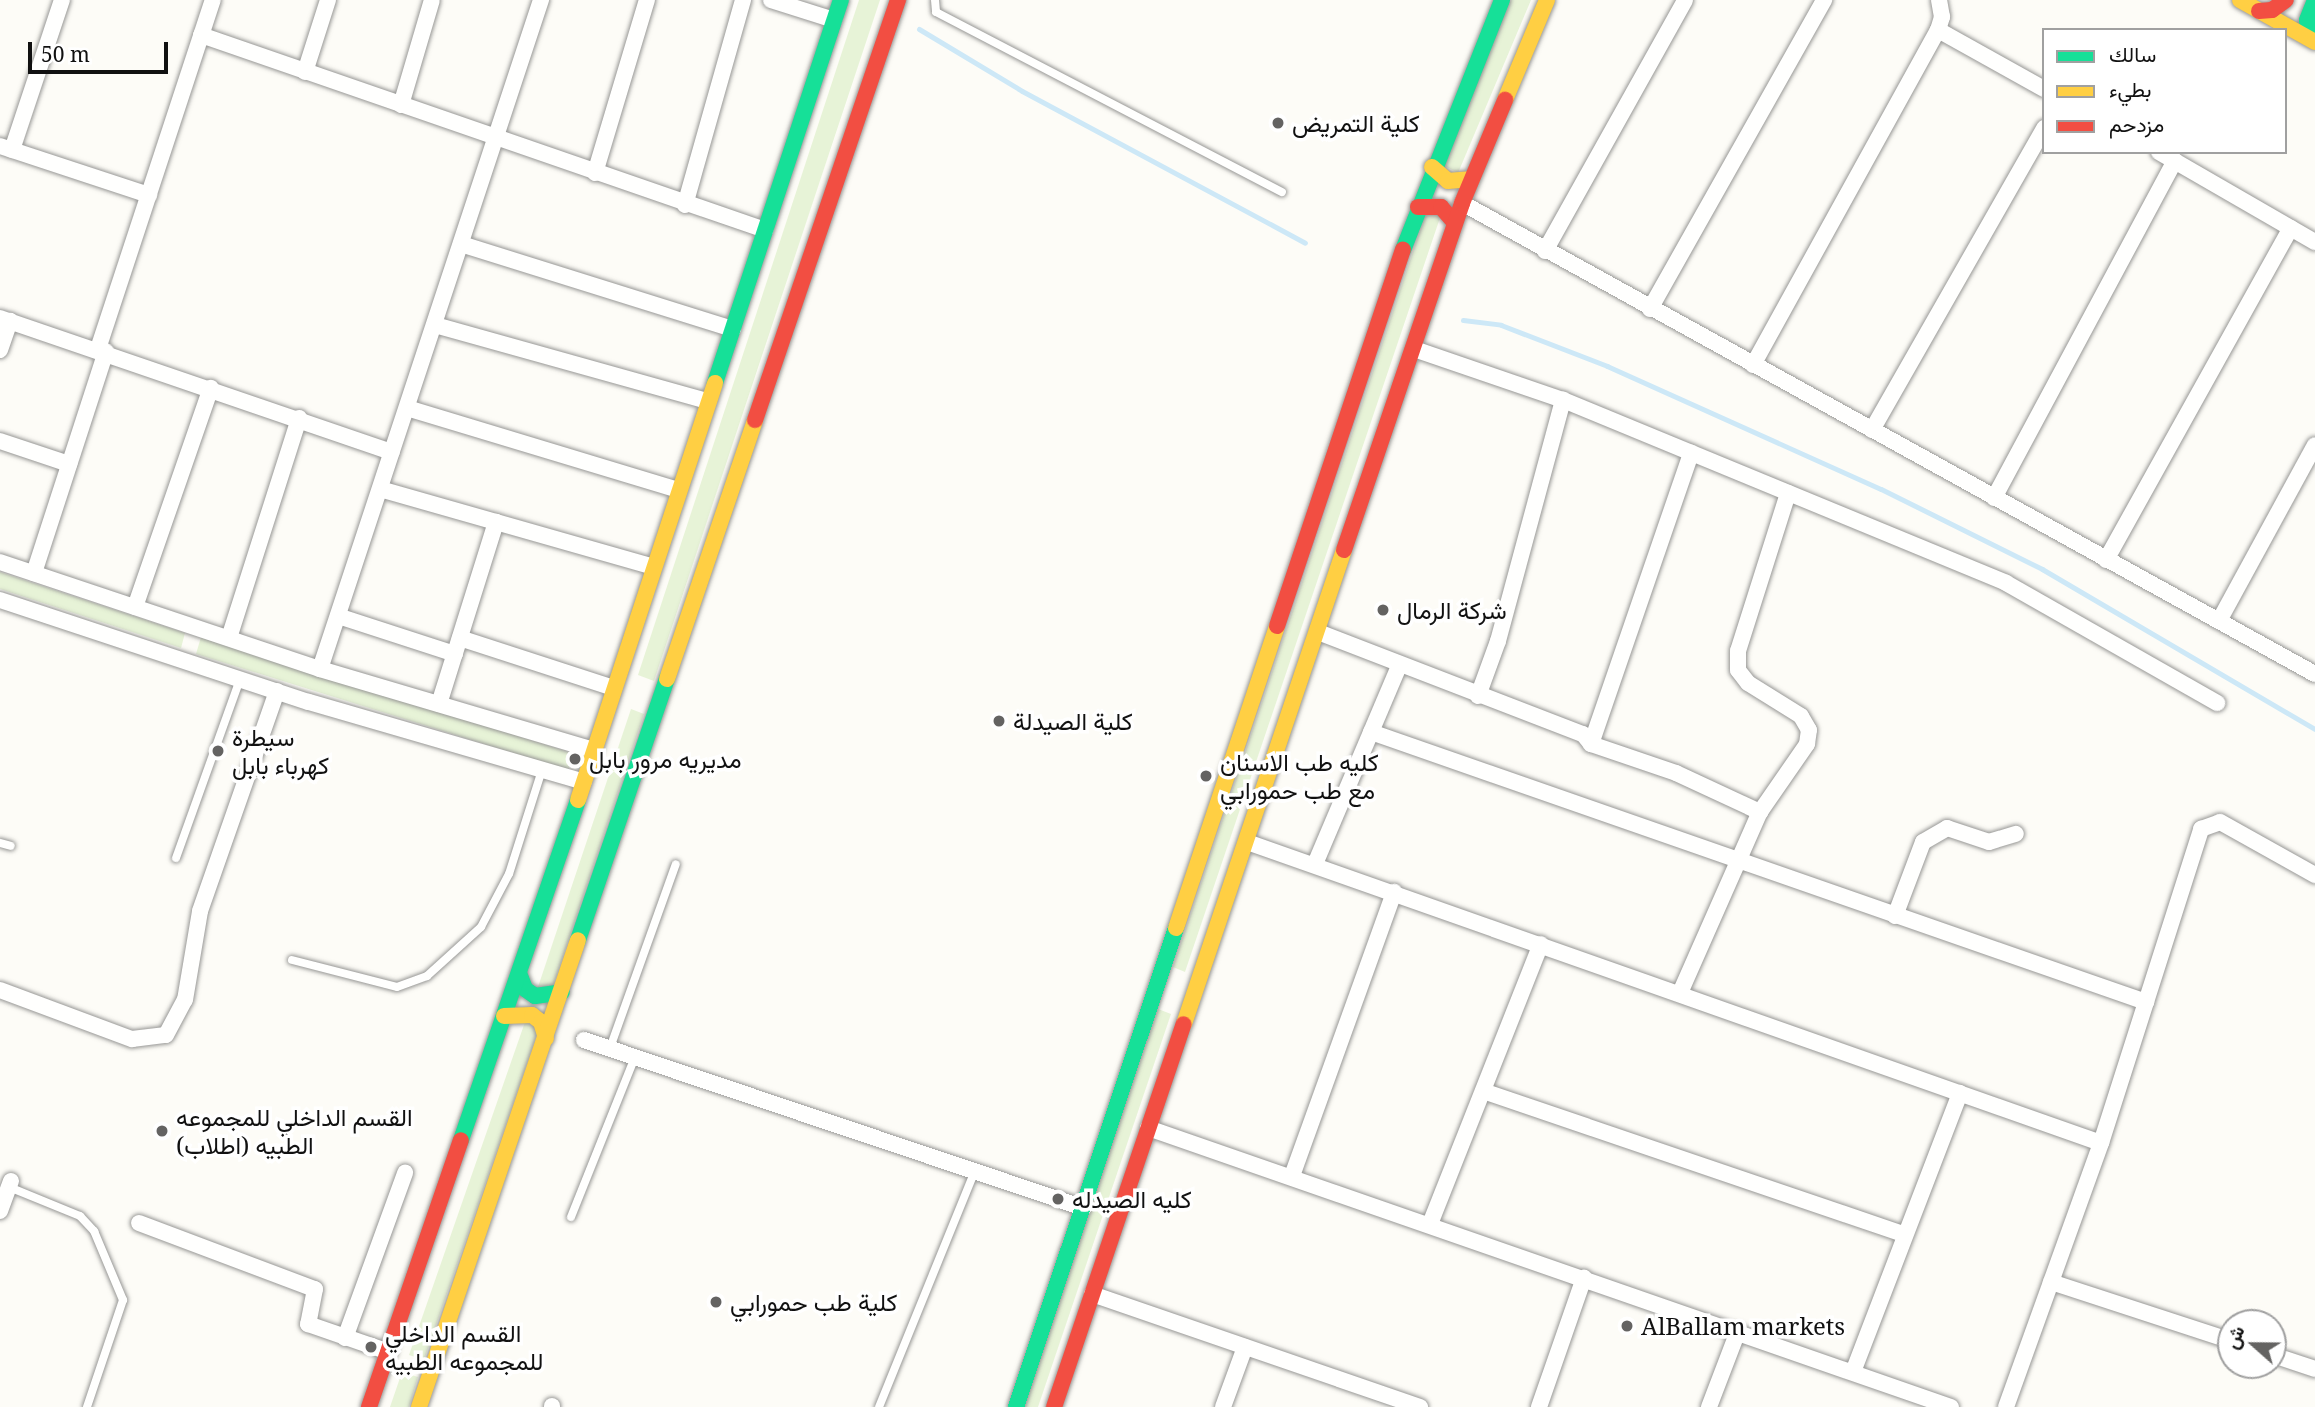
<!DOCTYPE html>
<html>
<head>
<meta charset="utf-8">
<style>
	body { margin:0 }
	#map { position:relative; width:2315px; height:1407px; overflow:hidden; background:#fdfcf7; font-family:"Noto Serif",Vazirmatn,serif }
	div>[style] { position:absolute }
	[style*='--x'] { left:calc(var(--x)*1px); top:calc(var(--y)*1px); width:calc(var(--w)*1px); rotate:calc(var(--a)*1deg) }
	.green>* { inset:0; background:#e7f3d7 }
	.stream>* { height:5px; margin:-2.5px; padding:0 2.5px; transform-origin:2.5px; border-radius:2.5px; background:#cde8f7 }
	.roads { filter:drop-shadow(0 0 2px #979795) drop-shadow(0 0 2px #979795) }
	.lane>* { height:8px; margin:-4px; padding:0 4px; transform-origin:4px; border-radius:4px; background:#fffffe }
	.street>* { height:16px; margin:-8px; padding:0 8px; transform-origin:8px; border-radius:8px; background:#fffffe }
	.fast>* { height:16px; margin:-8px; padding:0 8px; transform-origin:8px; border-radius:8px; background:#16e098 }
	.slow>* { height:16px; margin:-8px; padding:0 8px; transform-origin:8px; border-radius:8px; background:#ffcf43 }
	.jam>* { height:16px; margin:-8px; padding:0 8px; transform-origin:8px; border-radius:8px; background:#f24e42 }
	.dots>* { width:19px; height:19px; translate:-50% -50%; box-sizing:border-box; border:4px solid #fff; border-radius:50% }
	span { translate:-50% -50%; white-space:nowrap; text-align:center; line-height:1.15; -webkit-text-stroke:7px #fff; paint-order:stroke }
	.poi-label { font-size:24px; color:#111 }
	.left { translate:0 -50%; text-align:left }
	.legend { position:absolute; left:2042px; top:28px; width:245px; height:126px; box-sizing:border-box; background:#fff; border:2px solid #a0a0a0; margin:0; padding:9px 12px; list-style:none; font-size:21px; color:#111 }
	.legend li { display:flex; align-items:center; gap:14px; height:35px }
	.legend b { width:35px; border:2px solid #a0a0a0 }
	.north { position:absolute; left:2217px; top:1309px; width:70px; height:70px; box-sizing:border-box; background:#fff; border:2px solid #a0a0a0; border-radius:50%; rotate:291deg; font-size:19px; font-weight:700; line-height:28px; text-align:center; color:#111 }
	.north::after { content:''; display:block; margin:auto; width:24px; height:32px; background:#646362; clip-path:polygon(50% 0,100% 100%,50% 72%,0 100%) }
	.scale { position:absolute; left:28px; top:42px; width:140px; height:32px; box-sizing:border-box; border:4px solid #111; border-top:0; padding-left:9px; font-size:21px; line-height:24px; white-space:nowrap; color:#111; -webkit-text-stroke:5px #fff; paint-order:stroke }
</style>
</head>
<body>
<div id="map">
	<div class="green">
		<i style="clip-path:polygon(859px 0,880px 0,654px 681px,638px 675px)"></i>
		<i style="clip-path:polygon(1511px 0,1531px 0,1458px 173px,1441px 164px)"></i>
		<i style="clip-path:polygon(1428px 207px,1442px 212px,1185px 972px,1173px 967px)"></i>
		<i style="clip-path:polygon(0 572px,185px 633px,181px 648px,0 589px)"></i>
		<i style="clip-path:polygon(201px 637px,575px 754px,568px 770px,196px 654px)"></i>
		<i style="clip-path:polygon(631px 709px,644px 714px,551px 992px,538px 987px)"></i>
		<i style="clip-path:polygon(1158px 1009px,1171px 1014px,1038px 1407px,1022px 1407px)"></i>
		<i style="clip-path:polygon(525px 1022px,539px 1028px,424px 1360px,409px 1355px)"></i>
		<i style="clip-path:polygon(402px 1372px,418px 1377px,409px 1407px,390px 1407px)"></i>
	</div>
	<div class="stream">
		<i style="--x:919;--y:29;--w:120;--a:31"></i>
		<i style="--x:1022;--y:91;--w:321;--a:28.2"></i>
		<i style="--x:1463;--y:320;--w:38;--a:7"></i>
		<i style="--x:1501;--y:325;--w:114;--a:21.1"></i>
		<i style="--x:1607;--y:366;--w:300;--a:24.2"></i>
		<i style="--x:1881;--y:489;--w:180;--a:26.4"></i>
		<i style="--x:2042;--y:569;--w:316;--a:30.4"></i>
	</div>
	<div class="roads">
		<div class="lane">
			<i style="--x:935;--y:0;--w:12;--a:85"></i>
			<i style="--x:936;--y:12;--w:390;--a:27.5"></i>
			<i style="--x:0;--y:843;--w:11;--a:15"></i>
			<i style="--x:176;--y:858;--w:190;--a:-70.3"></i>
			<i style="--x:292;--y:960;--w:108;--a:14.4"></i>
			<i style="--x:397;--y:987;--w:32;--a:-20"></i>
			<i style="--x:427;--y:976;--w:73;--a:-42.2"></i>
			<i style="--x:481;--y:927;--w:60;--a:-62.2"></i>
			<i style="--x:509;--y:874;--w:109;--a:-72.4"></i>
			<i style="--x:610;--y:1048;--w:195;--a:-70.3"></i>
			<i style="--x:9;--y:1187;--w:77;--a:22.2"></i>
			<i style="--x:80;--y:1216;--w:21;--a:47"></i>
			<i style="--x:94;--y:1231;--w:75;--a:67.2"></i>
			<i style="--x:123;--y:1300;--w:113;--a:108.6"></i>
			<i style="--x:571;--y:1217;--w:172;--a:-68.2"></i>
			<i style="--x:879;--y:1407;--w:255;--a:-67.9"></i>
		</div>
		<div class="street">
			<i style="--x:771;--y:0;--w:66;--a:17.6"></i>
			<i style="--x:1938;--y:30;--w:121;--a:29.1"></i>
			<i style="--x:201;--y:35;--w:597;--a:19.07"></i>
			<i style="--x:305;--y:72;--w:76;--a:-72.3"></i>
			<i style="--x:401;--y:105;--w:109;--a:-73.6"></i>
			<i style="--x:0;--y:146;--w:157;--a:18.2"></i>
			<i style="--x:12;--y:150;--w:158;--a:-71.6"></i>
			<i style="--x:2159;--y:152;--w:180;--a:30"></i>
			<i style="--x:595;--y:173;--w:181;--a:-73.3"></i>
			<i style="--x:1462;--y:203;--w:974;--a:28.91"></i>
			<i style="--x:685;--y:205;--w:213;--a:-74.2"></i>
			<i style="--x:461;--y:244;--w:285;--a:17.4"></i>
			<i style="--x:1545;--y:251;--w:287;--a:-60.8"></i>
			<i style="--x:1650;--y:309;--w:355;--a:-60.6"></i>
			<i style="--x:0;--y:318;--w:414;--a:18.9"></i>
			<i style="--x:435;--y:325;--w:283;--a:15.6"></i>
			<i style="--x:98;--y:349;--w:367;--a:-71.8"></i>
			<i style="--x:1414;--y:349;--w:157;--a:18.9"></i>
			<i style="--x:1563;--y:400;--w:479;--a:22.4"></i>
			<i style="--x:2006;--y:583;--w:243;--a:29.6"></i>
			<i style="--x:0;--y:350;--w:31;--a:-71"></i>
			<i style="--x:1753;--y:365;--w:383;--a:-61.1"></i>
			<i style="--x:1938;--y:30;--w:14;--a:-73"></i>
			<i style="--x:1942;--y:17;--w:17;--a:-100"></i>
			<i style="--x:407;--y:408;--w:283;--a:16.8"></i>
			<i style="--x:1872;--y:430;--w:348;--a:-60.3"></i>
			<i style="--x:0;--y:441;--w:73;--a:18.4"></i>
			<i style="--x:380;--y:489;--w:284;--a:15.9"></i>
			<i style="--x:1994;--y:498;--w:383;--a:-61.8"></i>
			<i style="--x:2106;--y:560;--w:380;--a:-60.9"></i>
			<i style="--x:0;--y:562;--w:337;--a:18.5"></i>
			<i style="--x:320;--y:669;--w:286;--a:16.5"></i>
			<i style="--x:34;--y:573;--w:233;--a:-72"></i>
			<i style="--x:0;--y:600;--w:325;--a:18.3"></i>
			<i style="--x:309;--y:702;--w:286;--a:16.2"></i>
			<i style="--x:135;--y:607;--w:232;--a:-70.9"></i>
			<i style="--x:338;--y:616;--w:123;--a:18"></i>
			<i style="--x:2219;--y:621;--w:200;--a:-61.4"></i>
			<i style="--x:1318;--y:632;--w:284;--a:21.1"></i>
			<i style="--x:1583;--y:734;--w:13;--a:51"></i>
			<i style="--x:1591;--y:744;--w:90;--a:18.8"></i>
			<i style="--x:1676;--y:773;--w:93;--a:24.9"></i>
			<i style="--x:229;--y:638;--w:231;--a:-72.3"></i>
			<i style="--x:460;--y:638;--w:162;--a:18"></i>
			<i style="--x:320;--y:669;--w:705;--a:-71.72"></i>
			<i style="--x:1478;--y:696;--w:59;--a:-70"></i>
			<i style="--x:1498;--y:641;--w:250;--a:-74.9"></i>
			<i style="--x:439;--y:704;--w:191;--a:-72.6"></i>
			<i style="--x:1371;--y:732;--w:821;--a:19.21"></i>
			<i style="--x:1591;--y:744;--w:308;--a:-71"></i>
			<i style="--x:1247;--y:842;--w:905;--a:19.42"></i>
			<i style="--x:1315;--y:864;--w:217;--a:-67"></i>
			<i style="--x:1895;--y:916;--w:79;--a:-69.3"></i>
			<i style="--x:1923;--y:842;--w:28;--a:-30"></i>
			<i style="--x:1947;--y:828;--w:44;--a:18.4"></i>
			<i style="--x:1989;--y:842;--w:28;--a:-17"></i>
			<i style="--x:0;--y:990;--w:141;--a:20.4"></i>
			<i style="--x:132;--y:1039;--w:34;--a:-7"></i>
			<i style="--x:166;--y:1035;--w:40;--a:-62"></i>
			<i style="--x:185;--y:1000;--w:90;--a:-80.4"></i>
			<i style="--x:200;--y:911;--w:233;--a:-70.7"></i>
			<i style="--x:1680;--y:993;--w:198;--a:-66.2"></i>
			<i style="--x:1760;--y:812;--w:83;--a:-55.3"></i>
			<i style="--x:1807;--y:744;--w:14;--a:-82"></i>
			<i style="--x:1809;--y:730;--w:16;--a:-120"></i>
			<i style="--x:1801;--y:716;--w:62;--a:-148.1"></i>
			<i style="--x:1748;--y:683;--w:16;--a:-128"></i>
			<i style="--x:1738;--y:670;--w:19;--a:-90"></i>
			<i style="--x:1738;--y:651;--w:166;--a:-72.4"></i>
			<i style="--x:584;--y:1040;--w:527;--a:18.57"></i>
			<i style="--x:1483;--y:1091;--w:446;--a:18.8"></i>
			<i style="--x:1148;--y:1128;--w:850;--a:19.16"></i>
			<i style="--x:1292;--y:1176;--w:302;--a:-70.2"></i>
			<i style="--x:0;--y:1211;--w:32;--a:-70"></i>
			<i style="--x:139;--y:1223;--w:188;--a:20.6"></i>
			<i style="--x:315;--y:1289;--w:36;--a:101"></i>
			<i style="--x:308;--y:1324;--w:86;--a:19.1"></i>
			<i style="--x:1430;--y:1224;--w:301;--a:-68.4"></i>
			<i style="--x:2051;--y:1282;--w:189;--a:18.1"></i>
			<i style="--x:1092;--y:1294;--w:347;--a:19"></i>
			<i style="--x:345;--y:1338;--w:176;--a:-70"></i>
			<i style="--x:2273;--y:1355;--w:44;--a:18.4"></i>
			<i style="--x:1853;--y:1372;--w:299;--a:-69"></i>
			<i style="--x:552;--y:1407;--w:1;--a:-90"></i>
			<i style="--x:1223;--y:1407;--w:64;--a:-69.9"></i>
			<i style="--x:1539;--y:1407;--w:137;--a:-70.8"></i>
			<i style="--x:1709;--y:1407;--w:81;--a:-69.1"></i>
			<i style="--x:2006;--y:1407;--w:281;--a:-70.2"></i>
			<i style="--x:2101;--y:1143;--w:330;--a:-72.3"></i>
			<i style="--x:2201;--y:829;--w:20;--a:-20"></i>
			<i style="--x:2220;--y:822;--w:109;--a:29.2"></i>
		</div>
		<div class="fast">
			<i style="--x:2311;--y:39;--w:19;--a:-102"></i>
			<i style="--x:2307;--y:20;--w:22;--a:-68"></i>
			<i style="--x:1403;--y:250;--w:269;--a:-68.4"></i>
			<i style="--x:715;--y:383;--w:403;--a:-71.8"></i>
			<i style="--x:578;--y:940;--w:276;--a:-71.2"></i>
			<i style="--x:519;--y:973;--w:17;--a:69"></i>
			<i style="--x:525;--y:989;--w:12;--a:35"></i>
			<i style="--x:535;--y:996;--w:27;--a:-8"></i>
			<i style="--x:461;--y:1140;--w:360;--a:-71"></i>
			<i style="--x:1016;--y:1407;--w:505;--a:-71.53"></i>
		</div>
		<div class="slow">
			<i style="--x:2240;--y:0;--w:86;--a:29.2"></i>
			<i style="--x:1505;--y:100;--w:108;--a:-67.2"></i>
			<i style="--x:1432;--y:167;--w:21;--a:41"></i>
			<i style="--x:1448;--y:181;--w:24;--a:-5"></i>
			<i style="--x:667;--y:679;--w:274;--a:-71.2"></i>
			<i style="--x:578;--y:800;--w:439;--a:-71.8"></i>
			<i style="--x:1176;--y:928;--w:318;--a:-71.5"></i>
			<i style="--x:504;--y:1016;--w:28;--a:-2"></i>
			<i style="--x:532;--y:1015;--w:11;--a:38"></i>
			<i style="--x:541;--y:1022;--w:17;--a:73"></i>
			<i style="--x:1184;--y:1024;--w:500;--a:-71.35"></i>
			<i style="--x:419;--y:1407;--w:493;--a:-71.2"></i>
		</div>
		<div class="jam">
			<i style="--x:2259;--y:11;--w:13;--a:-4"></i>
			<i style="--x:2272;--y:10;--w:17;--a:-36"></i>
			<i style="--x:1418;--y:207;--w:23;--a:0"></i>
			<i style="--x:1441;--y:207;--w:21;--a:49"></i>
			<i style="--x:755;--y:420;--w:444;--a:-71.2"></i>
			<i style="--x:1344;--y:550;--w:367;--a:-71.2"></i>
			<i style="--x:1462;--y:203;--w:112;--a:-67.3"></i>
			<i style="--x:1277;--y:626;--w:397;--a:-71.5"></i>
			<i style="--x:369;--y:1407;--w:282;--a:-71"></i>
			<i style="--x:1054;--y:1407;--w:404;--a:-71.3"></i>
		</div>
	</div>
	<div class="dots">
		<i style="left:1278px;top:123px;background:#646362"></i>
		<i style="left:1383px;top:610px;background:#646362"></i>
		<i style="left:999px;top:721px;background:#646362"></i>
		<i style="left:218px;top:751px;background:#646362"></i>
		<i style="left:575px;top:759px;background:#646362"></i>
		<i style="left:1206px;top:776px;background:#646362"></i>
		<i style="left:162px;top:1131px;background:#646362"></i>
		<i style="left:1058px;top:1199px;background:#646362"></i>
		<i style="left:716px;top:1302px;background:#646362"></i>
		<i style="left:1627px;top:1326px;background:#646362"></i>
		<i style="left:371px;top:1347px;background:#646362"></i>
	</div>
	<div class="poi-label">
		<span class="left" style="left:1292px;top:123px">كلية التمريض</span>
		<span class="left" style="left:1397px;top:610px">شركة الرمال</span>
		<span class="left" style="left:1013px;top:721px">كلية الصيدلة</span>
		<span class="left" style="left:232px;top:751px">سيطرة<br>كهرباء بابل</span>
		<span class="left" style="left:589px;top:759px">مديريه مرور بابل</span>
		<span class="left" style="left:1220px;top:776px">كليه طب الاسنان<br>مع طب حمورابي</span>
		<span class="left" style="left:176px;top:1131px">القسم الداخلي للمجموعه<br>الطبيه (اطلاب)</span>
		<span class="left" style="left:1072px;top:1199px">كليه الصيدله</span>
		<span class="left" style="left:730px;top:1302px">كلية طب حمورابي</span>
		<span class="left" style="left:1641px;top:1326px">AlBallam markets</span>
		<span class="left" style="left:385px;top:1347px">القسم الداخلي<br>للمجموعه الطبيه</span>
	</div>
	<ul class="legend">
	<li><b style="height:9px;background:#16e098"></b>سالك</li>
	<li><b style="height:9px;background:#ffcf43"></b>بطيء</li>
	<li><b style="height:9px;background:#f24e42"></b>مزدحم</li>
	</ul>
	<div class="north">ش</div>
	<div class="scale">50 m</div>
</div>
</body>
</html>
